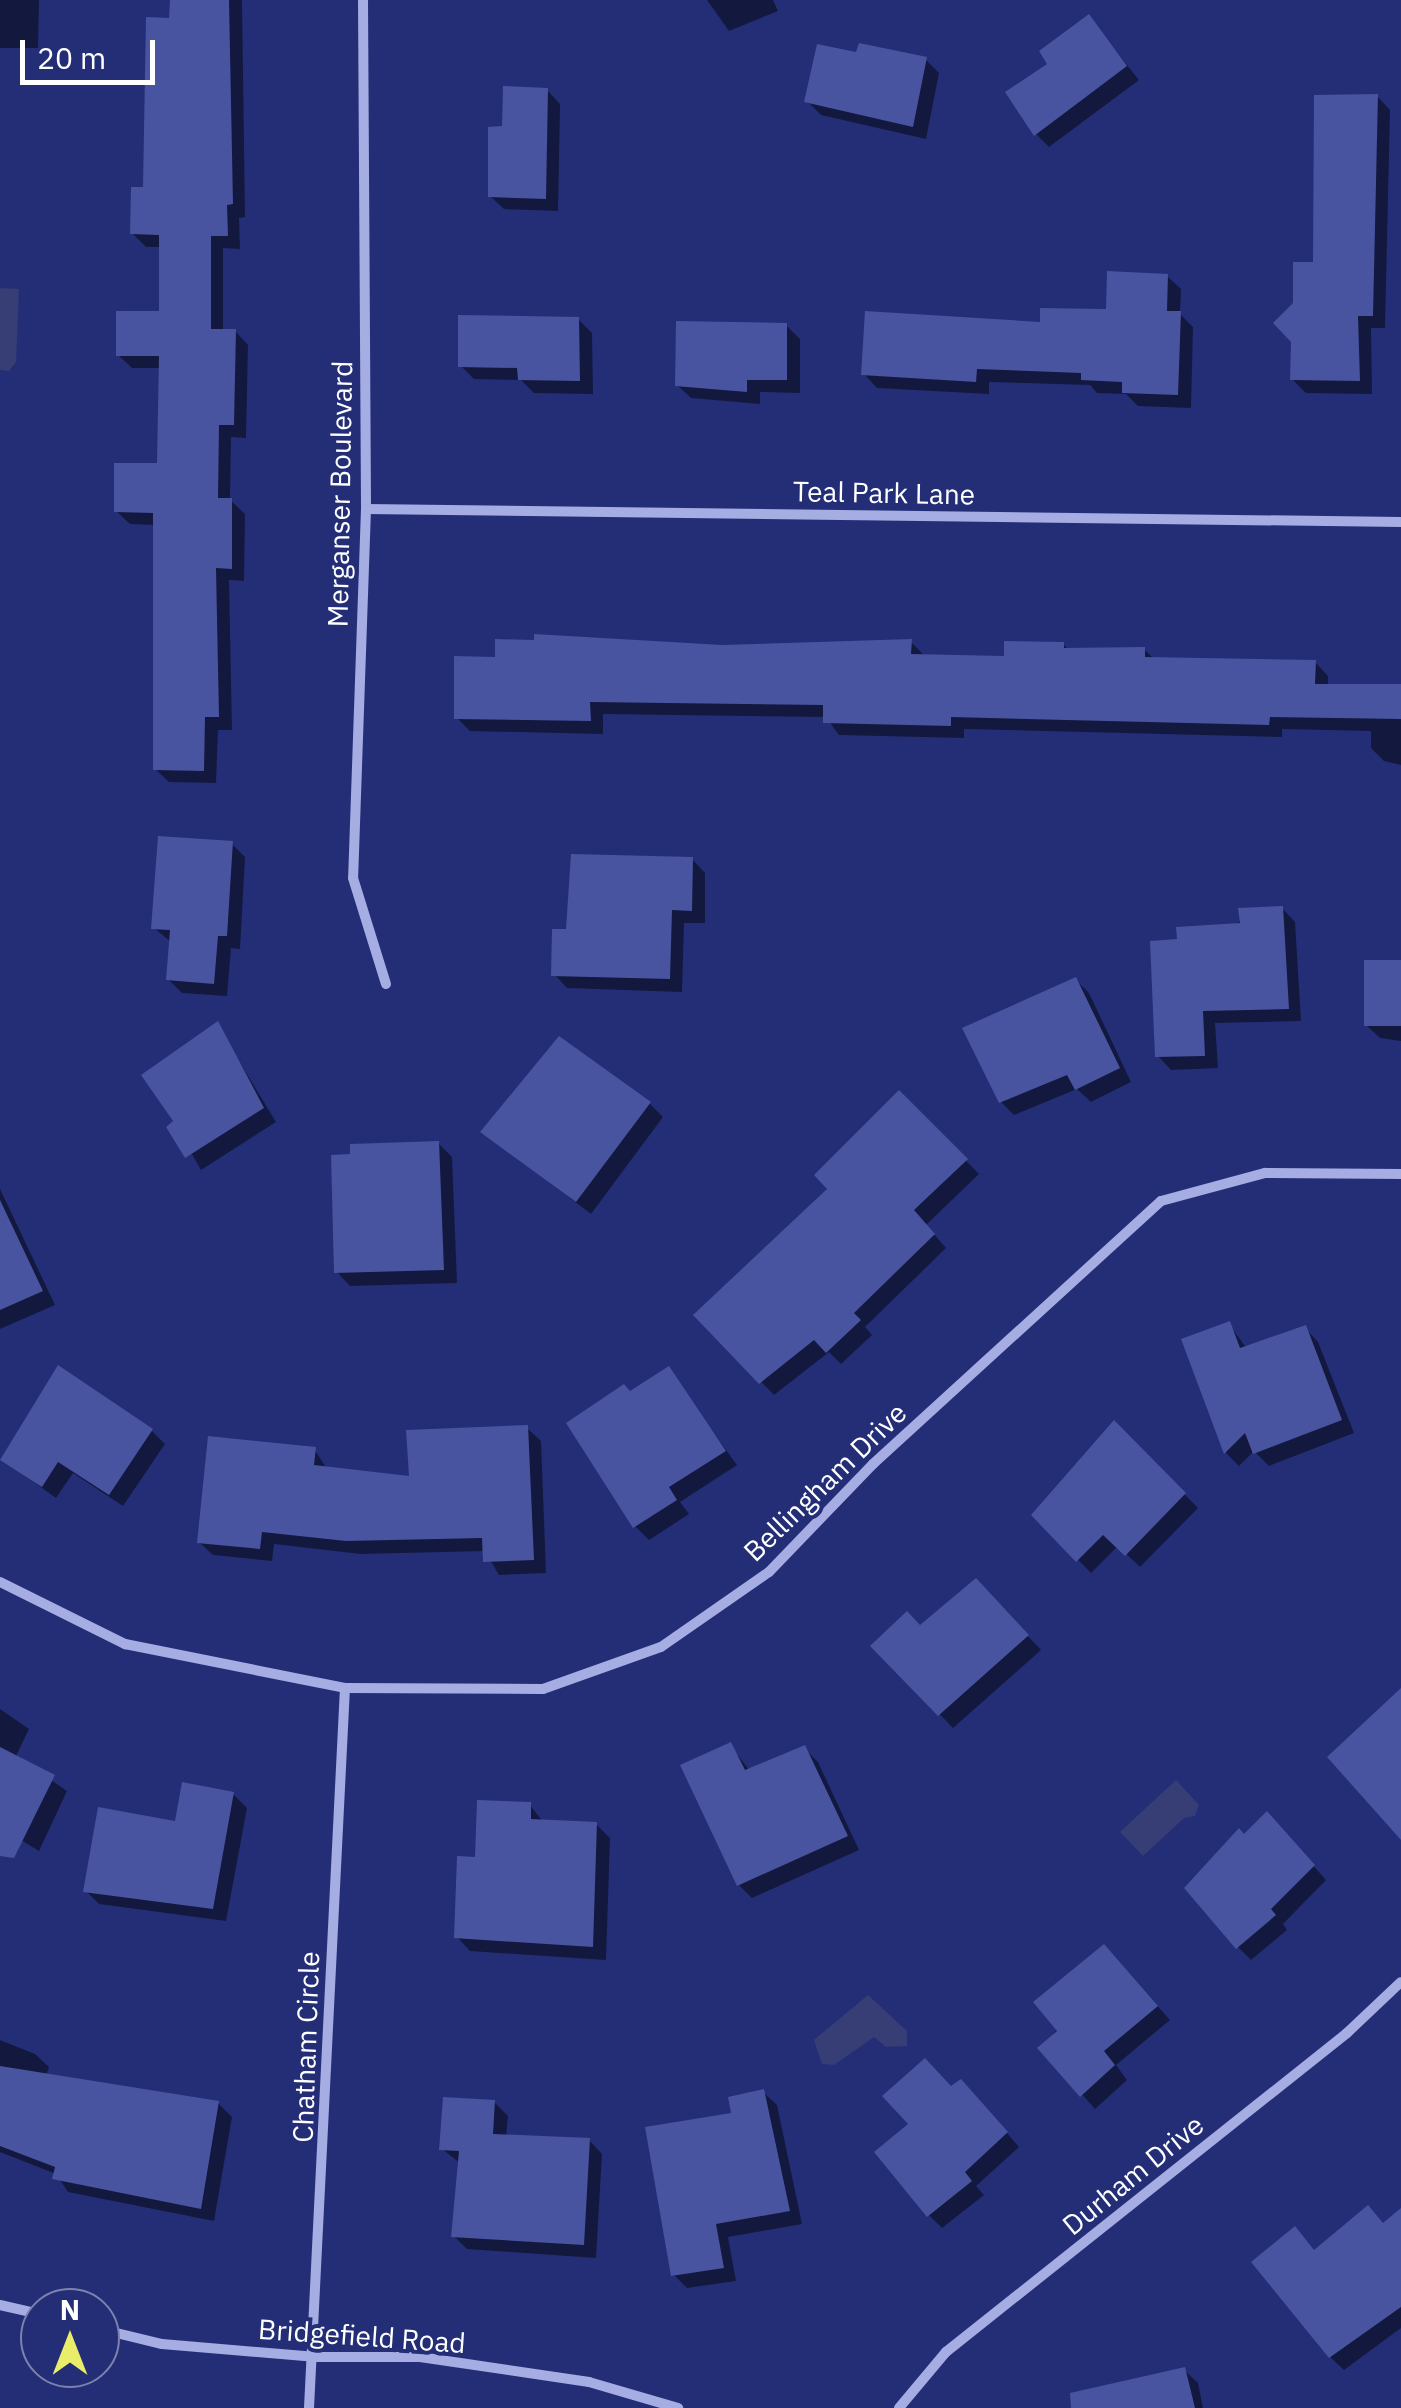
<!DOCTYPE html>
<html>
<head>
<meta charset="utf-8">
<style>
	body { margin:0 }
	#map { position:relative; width:1401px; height:2408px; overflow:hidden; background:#242e77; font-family:"IBM Plex Sans",sans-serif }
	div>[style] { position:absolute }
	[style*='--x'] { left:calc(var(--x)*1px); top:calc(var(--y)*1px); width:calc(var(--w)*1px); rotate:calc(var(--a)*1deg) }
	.water>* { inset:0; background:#363e75 }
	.shadow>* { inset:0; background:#0007 }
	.building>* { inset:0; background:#48549f }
	.minor>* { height:10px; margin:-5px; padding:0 5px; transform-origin:5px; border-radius:5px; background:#a5ade3 }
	span { translate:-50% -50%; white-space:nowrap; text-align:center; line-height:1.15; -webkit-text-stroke:8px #242e77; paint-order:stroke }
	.street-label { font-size:28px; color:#fff }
	.north { position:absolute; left:20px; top:2288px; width:100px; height:100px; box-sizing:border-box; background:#242e77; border:2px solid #7c82ad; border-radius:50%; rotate:0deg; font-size:28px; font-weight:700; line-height:40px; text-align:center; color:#fff }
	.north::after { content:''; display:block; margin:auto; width:35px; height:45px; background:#eaed69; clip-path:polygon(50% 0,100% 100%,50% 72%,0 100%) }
	.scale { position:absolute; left:20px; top:40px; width:135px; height:45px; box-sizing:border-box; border:5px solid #fff; border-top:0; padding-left:12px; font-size:30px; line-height:35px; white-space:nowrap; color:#fff; -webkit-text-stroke:8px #242e77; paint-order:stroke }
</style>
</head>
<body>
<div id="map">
	<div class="water">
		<i style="clip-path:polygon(0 288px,19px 289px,16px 362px,9px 371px,0 370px)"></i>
		<i style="clip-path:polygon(1176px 1780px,1199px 1805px,1195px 1816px,1184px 1818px,1143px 1856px,1120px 1832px)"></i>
		<i style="clip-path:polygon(868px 1995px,907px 2031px,907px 2046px,886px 2047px,874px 2037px,834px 2065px,822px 2064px,814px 2040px)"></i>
	</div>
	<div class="shadow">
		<i style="clip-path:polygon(0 0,39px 0,38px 48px,0 48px)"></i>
		<i style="clip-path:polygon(172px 0,242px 0,245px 217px,239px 218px,240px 249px,223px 248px,223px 331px,235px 331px,248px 345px,246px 438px,231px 437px,230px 500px,245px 514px,244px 581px,229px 580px,232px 730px,218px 730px,216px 783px,169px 782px,155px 769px,155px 525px,130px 524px,116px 511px,159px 466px,161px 368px,132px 368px,118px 355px,162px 314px,162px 247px,146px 247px,132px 233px,146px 190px)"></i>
		<i style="clip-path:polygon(707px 0,773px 0,778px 11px,729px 31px)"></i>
		<i style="clip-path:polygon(1089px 18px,1139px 80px,1049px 147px,1036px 134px,1050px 64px)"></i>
		<i style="clip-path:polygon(858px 55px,925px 59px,939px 73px,926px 139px,821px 115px,807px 101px)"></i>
		<i style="clip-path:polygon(547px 90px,560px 104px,558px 211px,504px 209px,490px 196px,504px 128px)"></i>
		<i style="clip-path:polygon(1377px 96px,1390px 110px,1385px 328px,1371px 328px,1372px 394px,1306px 393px,1292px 379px,1315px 264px)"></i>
		<i style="clip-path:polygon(1167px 276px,1181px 289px,1180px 314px,1193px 327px,1191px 408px,1138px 406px,1126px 394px,1097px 393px,1090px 385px,989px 382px,989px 394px,877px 388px,864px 374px,1109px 312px)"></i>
		<i style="clip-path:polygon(578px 319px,592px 333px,593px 394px,534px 393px,521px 380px,474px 379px,461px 366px)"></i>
		<i style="clip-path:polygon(786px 325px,800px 339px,800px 393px,760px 392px,760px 404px,691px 398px,677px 385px)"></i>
		<i style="clip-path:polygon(911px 642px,924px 655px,1006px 659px,1063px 644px,1069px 650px,1144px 649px,1155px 660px,1315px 662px,1328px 676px,1328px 686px,1401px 686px,1401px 765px,1384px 761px,1371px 748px,1371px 731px,1282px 729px,1282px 737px,964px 729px,964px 738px,839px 735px,826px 717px,603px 714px,603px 734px,470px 731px,457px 718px,497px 659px)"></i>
		<i style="clip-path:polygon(232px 844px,245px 857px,240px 949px,231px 948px,227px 996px,182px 993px,168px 979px,171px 942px,154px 928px)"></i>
		<i style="clip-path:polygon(692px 859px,705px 873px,705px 923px,684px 923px,682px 992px,567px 988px,554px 974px,568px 932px)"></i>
		<i style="clip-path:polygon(1282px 908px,1295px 922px,1301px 1021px,1215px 1023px,1218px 1068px,1171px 1070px,1158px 1056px,1179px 942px)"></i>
		<i style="clip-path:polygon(1401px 963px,1401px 1041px,1380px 1038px,1366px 1025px)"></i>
		<i style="clip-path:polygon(1076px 980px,1089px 993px,1131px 1082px,1091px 1102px,1077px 1089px,1014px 1115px,1001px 1102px)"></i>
		<i style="clip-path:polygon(217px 1025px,276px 1122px,201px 1170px,159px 1097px)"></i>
		<i style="clip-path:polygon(899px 1093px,979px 1174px,926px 1225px,946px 1248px,865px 1327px,872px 1335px,841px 1364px,829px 1352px,774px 1395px,697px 1316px,830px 1189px)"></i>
		<i style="clip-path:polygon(650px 1104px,663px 1117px,591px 1214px,483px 1132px)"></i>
		<i style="clip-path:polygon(438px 1143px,452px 1157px,457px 1283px,350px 1286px,337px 1272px)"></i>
		<i style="clip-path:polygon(0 1189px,55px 1305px,0 1329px)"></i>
		<i style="clip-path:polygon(1229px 1324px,1247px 1349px,1305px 1328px,1318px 1342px,1354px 1433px,1269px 1466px,1254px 1451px,1239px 1466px,1226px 1453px,1184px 1340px)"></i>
		<i style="clip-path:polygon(668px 1370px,737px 1465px,680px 1502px,689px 1514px,649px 1540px,635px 1526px,631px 1394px)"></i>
		<i style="clip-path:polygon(1114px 1423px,1198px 1508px,1140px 1567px,1118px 1546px,1091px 1573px,1034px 1515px)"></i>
		<i style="clip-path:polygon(527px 1428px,541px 1441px,546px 1573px,499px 1575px,485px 1551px,361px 1554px,274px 1544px,272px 1561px,213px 1555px,199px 1542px,314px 1449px,327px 1469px,411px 1478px)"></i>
		<i style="clip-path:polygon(152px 1431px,165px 1444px,123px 1506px,73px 1473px,56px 1498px,1px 1458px)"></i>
		<i style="clip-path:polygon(976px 1581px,1041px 1650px,953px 1728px,874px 1646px,920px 1627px)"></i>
		<i style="clip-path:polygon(0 1709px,29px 1729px,16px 1756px,67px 1791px,39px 1851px,0 1827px)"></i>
		<i style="clip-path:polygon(730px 1745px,750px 1771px,804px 1748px,818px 1762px,859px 1850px,752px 1898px,739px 1885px)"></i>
		<i style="clip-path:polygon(233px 1794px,247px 1808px,226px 1921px,99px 1904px,86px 1891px)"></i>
		<i style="clip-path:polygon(530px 1805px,543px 1822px,596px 1824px,610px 1838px,606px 1960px,470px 1951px,457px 1937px,477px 1860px)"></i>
		<i style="clip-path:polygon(1280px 1828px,1326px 1880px,1283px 1924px,1287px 1930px,1251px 1960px,1238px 1947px,1244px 1837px)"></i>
		<i style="clip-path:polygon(1117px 1960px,1170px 2020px,1116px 2065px,1127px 2080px,1095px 2109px,1041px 2048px)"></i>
		<i style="clip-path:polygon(0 2040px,35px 2054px,49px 2067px,46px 2076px,218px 2103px,232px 2117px,214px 2221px,68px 2192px,56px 2174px,0 2152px)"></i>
		<i style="clip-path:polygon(952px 2089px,974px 2095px,1019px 2147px,976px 2186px,984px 2195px,942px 2228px,929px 2215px)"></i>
		<i style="clip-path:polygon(763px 2092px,777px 2105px,802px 2224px,728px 2237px,736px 2281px,687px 2288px,674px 2275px,734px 2115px)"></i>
		<i style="clip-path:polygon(494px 2102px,508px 2116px,506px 2137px,589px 2140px,602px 2154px,596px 2258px,467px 2249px,454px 2236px,460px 2163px,442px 2149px)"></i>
		<i style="clip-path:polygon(1401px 2246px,1401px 2328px,1344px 2370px,1330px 2357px,1316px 2252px)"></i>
		<i style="clip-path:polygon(1184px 2370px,1198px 2383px,1203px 2408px,1093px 2408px)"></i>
	</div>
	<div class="building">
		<i style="clip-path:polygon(170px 0,229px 0,233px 204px,227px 205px,228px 236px,211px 236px,211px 329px,236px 329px,234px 425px,219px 425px,218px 498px,232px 498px,232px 569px,216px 568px,219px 717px,205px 717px,204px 771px,153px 770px,153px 513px,114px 512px,114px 463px,157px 463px,159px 356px,116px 356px,116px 311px,159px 311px,159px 235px,130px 234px,131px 187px,143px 187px,146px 17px,169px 18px)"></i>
		<i style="clip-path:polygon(1089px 14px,1127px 66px,1034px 136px,1005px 92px,1047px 64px,1039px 51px)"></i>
		<i style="clip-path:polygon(859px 43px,927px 57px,913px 127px,804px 102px,817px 44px,856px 52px)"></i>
		<i style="clip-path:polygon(503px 86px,548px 88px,546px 199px,488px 197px,488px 127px,502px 126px)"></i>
		<i style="clip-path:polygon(1378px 94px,1373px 316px,1358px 316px,1360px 381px,1290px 380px,1291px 342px,1273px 323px,1293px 303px,1293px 262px,1313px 262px,1314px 95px)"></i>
		<i style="clip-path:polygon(1107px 271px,1168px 274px,1167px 311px,1181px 311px,1178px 395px,1122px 393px,1122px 382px,1081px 380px,1081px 373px,977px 369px,976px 382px,861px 375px,865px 311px,1040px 322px,1040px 308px,1106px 309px)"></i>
		<i style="clip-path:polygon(458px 315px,579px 317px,580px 381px,518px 380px,517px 368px,458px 367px)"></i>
		<i style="clip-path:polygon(676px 321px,787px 323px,787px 380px,747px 380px,747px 392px,675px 386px)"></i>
		<i style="clip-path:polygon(534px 634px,722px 645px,912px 639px,911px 654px,1004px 656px,1004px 641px,1064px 642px,1064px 648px,1145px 647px,1145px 657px,1316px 660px,1315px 684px,1401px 684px,1401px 719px,1270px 717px,1269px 725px,951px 717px,951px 726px,823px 723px,823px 705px,590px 702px,591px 721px,454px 719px,454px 656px,495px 657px,495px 639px,534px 640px)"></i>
		<i style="clip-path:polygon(158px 836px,233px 841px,227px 936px,218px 936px,214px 984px,166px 980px,170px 930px,151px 929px)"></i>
		<i style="clip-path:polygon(571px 854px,693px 857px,692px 911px,672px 910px,670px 979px,551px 976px,552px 929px,566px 929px)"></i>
		<i style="clip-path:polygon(1283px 906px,1289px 1009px,1203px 1011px,1205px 1056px,1155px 1057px,1150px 941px,1177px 939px,1176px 927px,1240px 923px,1238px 908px)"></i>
		<i style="clip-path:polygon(1364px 960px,1401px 960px,1401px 1026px,1364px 1026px)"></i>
		<i style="clip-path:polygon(1076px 977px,1120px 1068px,1075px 1090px,1067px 1075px,999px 1103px,962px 1028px)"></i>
		<i style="clip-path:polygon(218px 1021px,264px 1108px,185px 1158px,166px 1127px,173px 1121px,141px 1075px)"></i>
		<i style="clip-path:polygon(559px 1036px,651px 1102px,576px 1202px,480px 1132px)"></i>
		<i style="clip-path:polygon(899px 1090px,968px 1159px,914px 1210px,935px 1234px,854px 1313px,861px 1320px,826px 1353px,814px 1340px,759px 1384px,693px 1315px,827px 1189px,814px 1175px)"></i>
		<i style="clip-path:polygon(439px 1141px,444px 1270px,334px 1273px,331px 1155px,350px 1154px,350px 1144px)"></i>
		<i style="clip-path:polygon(0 1200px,43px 1291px,0 1310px)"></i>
		<i style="clip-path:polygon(1230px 1321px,1240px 1348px,1306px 1325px,1342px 1420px,1253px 1454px,1245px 1433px,1224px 1454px,1181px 1339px)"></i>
		<i style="clip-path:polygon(58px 1365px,153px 1429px,109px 1495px,58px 1462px,42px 1487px,0 1460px)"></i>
		<i style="clip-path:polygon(669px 1366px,726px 1451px,669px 1487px,677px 1500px,633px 1528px,566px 1423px,624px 1384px,630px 1391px)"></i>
		<i style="clip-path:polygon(1114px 1420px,1186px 1493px,1125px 1556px,1103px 1535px,1076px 1562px,1031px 1515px)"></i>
		<i style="clip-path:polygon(528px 1425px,534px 1560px,483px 1562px,482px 1538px,346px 1541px,262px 1532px,260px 1549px,197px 1543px,208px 1436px,316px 1447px,314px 1465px,409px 1476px,406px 1430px)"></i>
		<i style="clip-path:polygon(976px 1578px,1029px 1635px,938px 1716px,870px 1646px,907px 1611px,920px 1625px)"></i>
		<i style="clip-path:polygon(1401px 1688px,1401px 1840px,1327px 1757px)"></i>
		<i style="clip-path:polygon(731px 1742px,745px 1770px,805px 1745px,848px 1836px,737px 1886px,680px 1765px)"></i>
		<i style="clip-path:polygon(0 1747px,55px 1775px,14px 1858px,0 1856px)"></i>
		<i style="clip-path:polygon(182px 1782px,234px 1792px,213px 1909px,83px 1892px,98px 1807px,175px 1821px)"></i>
		<i style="clip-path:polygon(477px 1800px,531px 1802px,531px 1819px,597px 1822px,593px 1947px,454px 1938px,457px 1856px,475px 1857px)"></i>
		<i style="clip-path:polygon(1267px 1811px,1315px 1865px,1271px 1909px,1276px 1915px,1236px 1949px,1184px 1888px,1239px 1828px,1244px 1834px)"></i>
		<i style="clip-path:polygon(1104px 1944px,1158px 2006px,1104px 2051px,1115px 2065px,1080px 2097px,1037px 2048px,1057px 2031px,1033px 2002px)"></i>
		<i style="clip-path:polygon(925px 2058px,951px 2086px,961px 2079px,1008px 2132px,965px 2172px,972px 2181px,927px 2217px,874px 2152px,908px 2124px,882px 2096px)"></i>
		<i style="clip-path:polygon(0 2066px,219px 2101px,201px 2209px,52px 2179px,55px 2167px,0 2146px)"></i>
		<i style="clip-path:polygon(764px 2089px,790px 2211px,716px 2224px,724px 2268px,671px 2276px,645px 2127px,731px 2113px,728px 2097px)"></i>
		<i style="clip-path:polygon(443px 2097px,495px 2100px,493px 2134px,590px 2138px,584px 2245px,451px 2237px,459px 2151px,439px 2150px)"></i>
		<i style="clip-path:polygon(1368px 2205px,1383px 2223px,1401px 2208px,1401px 2307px,1329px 2358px,1251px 2262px,1295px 2226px,1314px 2250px)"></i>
		<i style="clip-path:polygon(1185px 2367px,1195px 2408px,1071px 2408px,1070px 2393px)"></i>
	</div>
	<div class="minor">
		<i style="--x:363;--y:0;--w:509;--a:89.66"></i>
		<i style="--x:366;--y:509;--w:369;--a:92"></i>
		<i style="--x:353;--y:878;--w:111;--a:72.7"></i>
		<i style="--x:366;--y:509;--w:1035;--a:0.72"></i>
		<i style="--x:0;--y:1582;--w:140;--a:26.4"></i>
		<i style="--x:125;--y:1644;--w:224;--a:11.3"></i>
		<i style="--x:345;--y:1688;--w:198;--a:0.3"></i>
		<i style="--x:543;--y:1689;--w:125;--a:-19.6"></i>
		<i style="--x:661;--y:1647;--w:131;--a:-34.8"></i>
		<i style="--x:769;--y:1572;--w:150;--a:-46.1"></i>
		<i style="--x:873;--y:1464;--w:390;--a:-42.4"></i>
		<i style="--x:1161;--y:1201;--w:108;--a:-15.1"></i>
		<i style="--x:1265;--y:1173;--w:136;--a:0.4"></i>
		<i style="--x:0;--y:2305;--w:41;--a:12.7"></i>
		<i style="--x:100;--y:2329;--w:64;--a:13.6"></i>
		<i style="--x:162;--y:2344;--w:155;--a:4.8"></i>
		<i style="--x:316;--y:2357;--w:104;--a:0"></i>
		<i style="--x:420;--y:2357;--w:171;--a:8.4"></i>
		<i style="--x:589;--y:2382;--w:93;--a:16.3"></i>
		<i style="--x:309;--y:2408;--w:721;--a:-87.14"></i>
		<i style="--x:899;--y:2408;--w:73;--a:-50"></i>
		<i style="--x:946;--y:2352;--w:512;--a:-38.5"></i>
		<i style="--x:1347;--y:2033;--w:74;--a:-43.4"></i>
	</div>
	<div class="street-label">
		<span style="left:884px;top:493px;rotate:1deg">Teal Park Lane</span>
		<span style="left:340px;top:494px;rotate:-89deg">Merganser Boulevard</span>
		<span style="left:825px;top:1482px;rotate:-44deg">Bellingham Drive</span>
		<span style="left:306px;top:2047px;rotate:-88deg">Chatham Circle</span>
		<span style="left:1133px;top:2175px;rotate:-39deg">Durham Drive</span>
		<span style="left:362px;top:2336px;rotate:4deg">Bridgefield Road</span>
	</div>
	<div class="north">N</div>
	<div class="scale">20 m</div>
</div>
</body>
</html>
